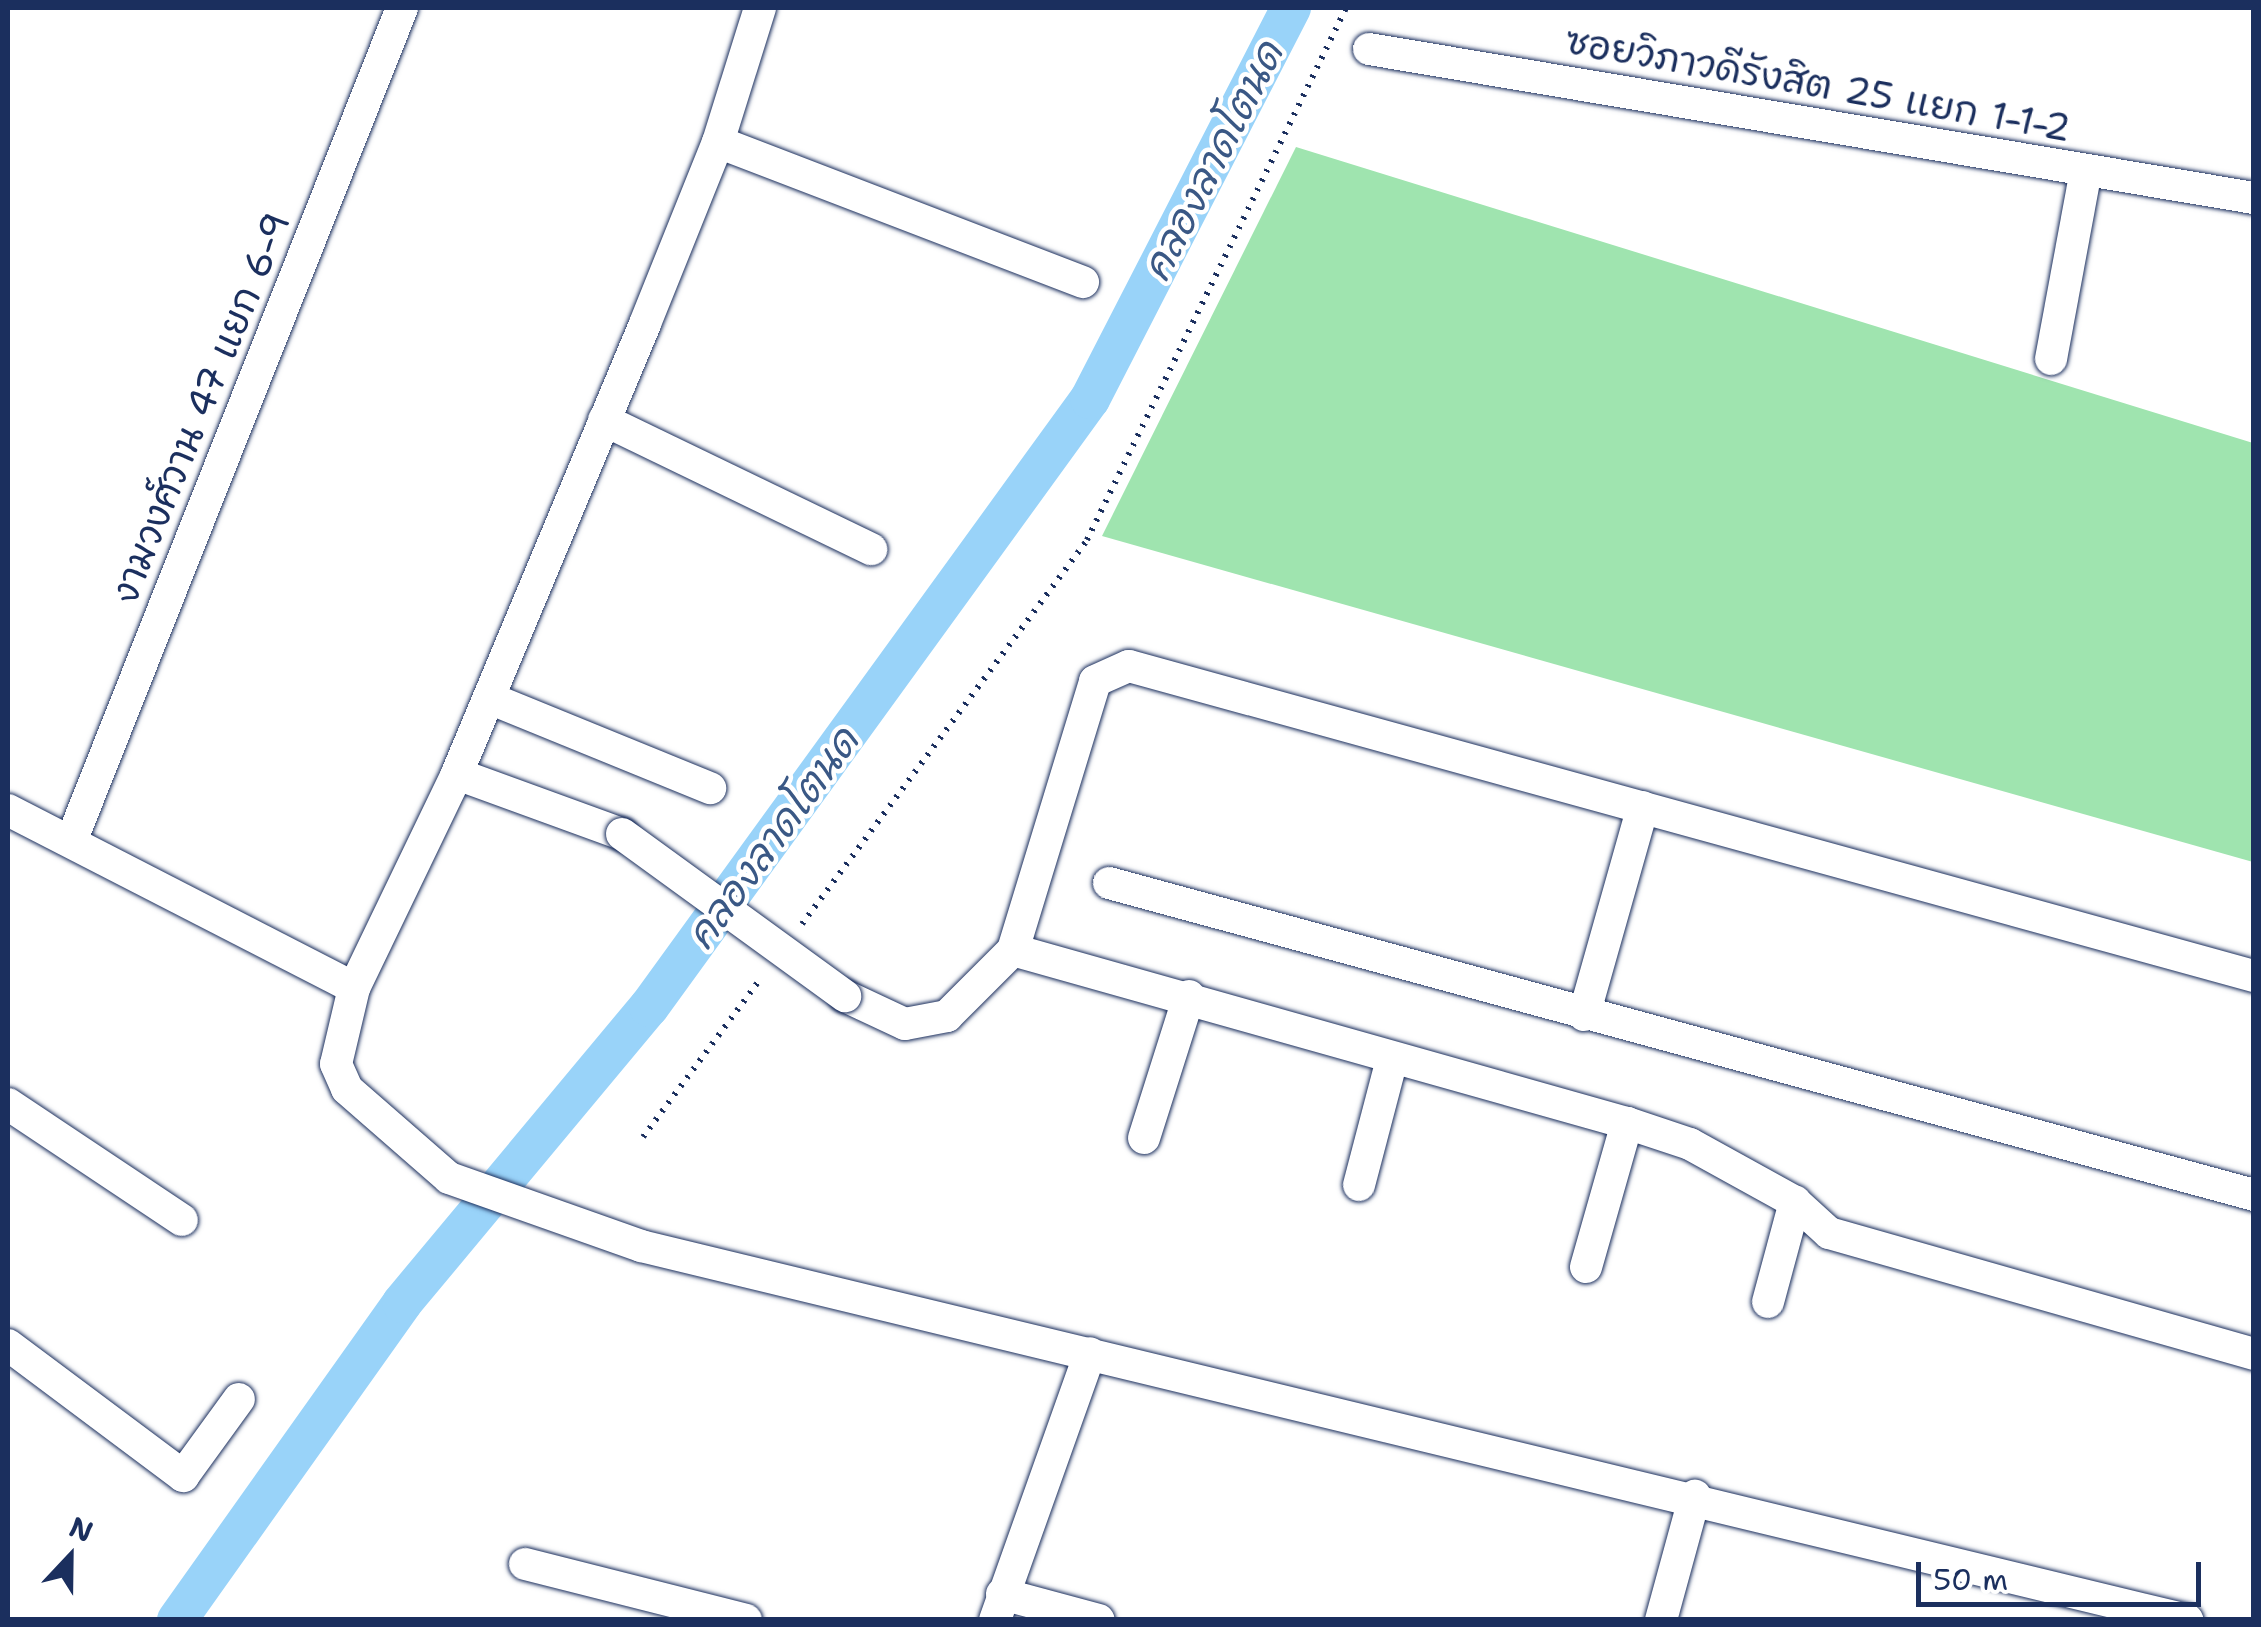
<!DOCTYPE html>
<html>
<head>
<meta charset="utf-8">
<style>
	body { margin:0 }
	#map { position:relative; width:2261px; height:1627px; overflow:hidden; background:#fff; font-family:"Shantell Sans","Playpen Sans Thai",sans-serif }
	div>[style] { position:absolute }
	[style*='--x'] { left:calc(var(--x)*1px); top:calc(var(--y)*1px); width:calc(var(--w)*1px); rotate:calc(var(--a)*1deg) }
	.green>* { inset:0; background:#9fe4af }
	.canal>* { height:40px; margin:-20px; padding:0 20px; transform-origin:20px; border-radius:20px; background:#99d3f9 }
	.path>* { height:6px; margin-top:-3px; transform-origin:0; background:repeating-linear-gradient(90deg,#1b2f5e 0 2.5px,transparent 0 10.5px) }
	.roads { filter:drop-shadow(0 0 2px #1b2f5e) drop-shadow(0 0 2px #1b2f5e) }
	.street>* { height:32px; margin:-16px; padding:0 16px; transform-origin:16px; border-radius:16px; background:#fff }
	.bridges { filter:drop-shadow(0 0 2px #1b2f5e) drop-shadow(0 0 2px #1b2f5e) }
	.street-bridge>* { height:32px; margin:-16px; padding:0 16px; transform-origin:16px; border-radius:16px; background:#fff }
	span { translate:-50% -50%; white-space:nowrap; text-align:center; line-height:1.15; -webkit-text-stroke:9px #fff; paint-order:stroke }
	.street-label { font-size:38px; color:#1b2f5e }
	.water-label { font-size:40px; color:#3a5885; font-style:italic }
	.frame { position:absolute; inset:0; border:10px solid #1b2f5e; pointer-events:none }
	.north { position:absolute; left:20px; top:1507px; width:100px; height:100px; -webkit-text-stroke:8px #fff; paint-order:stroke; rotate:22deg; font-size:28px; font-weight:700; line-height:40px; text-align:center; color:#1b2f5e }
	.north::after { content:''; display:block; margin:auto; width:35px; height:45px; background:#1b2f5e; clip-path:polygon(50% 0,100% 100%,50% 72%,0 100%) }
	.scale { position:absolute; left:1916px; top:1562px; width:285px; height:45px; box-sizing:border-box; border:5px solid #1b2f5e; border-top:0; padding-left:12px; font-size:30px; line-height:35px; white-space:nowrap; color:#1b2f5e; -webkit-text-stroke:8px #fff; paint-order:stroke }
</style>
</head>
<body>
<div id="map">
	<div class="green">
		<i style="clip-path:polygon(1296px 147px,2253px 443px,2253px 862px,1102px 536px)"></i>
	</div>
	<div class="canal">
		<i style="--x:177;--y:1620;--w:389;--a:-54.6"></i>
		<i style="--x:402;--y:1303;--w:386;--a:-50.2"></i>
		<i style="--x:649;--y:1007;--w:751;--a:-54.05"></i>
		<i style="--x:1090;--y:399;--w:440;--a:-62.8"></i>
	</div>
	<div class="path">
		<i style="--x:802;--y:924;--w:478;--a:-53.4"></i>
		<i style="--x:1087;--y:540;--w:592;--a:-64.04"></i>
		<i style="--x:643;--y:1137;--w:198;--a:-53.4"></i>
	</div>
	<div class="roads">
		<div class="street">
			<i style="--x:760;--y:8;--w:140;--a:107.4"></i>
			<i style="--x:718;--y:142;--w:196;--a:111.9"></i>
			<i style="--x:645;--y:324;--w:488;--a:112.7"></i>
			<i style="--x:457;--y:774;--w:237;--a:115.7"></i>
			<i style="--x:354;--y:988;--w:78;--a:103.3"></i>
			<i style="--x:336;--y:1064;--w:27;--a:66"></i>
			<i style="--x:347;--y:1089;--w:135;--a:41.1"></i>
			<i style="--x:449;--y:1178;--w:204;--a:19.5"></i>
			<i style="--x:641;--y:1246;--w:1591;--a:13.6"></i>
			<i style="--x:1369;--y:49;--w:897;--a:9.56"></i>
			<i style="--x:718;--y:142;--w:391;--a:21"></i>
			<i style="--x:2051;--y:359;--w:192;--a:-79.5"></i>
			<i style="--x:604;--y:420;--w:297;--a:25.8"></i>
			<i style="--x:489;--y:698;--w:239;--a:22.2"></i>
			<i style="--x:457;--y:774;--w:176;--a:20"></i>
			<i style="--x:8;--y:810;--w:389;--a:27.2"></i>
			<i style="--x:72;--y:839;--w:894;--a:-68.34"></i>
			<i style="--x:1109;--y:883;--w:1187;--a:15.24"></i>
			<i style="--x:1013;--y:950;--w:281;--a:-73"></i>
			<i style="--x:1095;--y:681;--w:37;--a:-24"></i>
			<i style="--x:1129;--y:666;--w:1167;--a:15.41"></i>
			<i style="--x:845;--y:996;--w:66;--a:25"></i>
			<i style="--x:905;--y:1024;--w:43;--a:-10.8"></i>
			<i style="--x:947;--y:1016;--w:93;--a:-45"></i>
			<i style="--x:1013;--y:950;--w:638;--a:15.74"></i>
			<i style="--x:1627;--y:1123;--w:66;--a:18.4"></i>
			<i style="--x:1690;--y:1144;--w:120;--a:28.9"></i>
			<i style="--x:1795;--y:1202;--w:46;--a:42.4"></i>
			<i style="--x:1829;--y:1233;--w:442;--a:15.9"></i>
			<i style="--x:1584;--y:1015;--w:216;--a:-74.2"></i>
			<i style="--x:8;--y:1104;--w:209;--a:33.7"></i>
			<i style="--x:1144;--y:1138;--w:149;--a:-72.4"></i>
			<i style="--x:1359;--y:1185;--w:130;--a:-75.3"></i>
			<i style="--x:1586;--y:1267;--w:150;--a:-74.1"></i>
			<i style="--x:1768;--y:1302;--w:104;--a:-74.9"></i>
			<i style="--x:8;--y:1345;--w:219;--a:36.8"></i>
			<i style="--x:183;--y:1476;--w:95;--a:-54"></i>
			<i style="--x:525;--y:1564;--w:228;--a:14.2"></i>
			<i style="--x:1002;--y:1594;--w:100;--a:15"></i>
			<i style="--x:995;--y:1620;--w:283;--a:-70.4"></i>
			<i style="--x:1661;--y:1620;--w:129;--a:-74.7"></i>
		</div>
	</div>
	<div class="bridges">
		<div class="street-bridge">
			<i style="--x:622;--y:834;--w:276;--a:36"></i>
		</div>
	</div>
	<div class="street-label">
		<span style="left:1818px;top:84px;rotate:10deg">ซอยวิภาวดีรังสิต 25 แยก 1-1-2</span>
		<span style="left:200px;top:408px;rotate:-68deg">งามวงศ์วาน 47 แยก 6-9</span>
	</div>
	<div class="water-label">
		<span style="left:1212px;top:161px;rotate:-63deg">คลองลาดโตนด</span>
		<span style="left:772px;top:838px;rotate:-54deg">คลองลาดโตนด</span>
	</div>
	<div class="frame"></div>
	<div class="north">N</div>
	<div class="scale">50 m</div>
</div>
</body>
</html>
